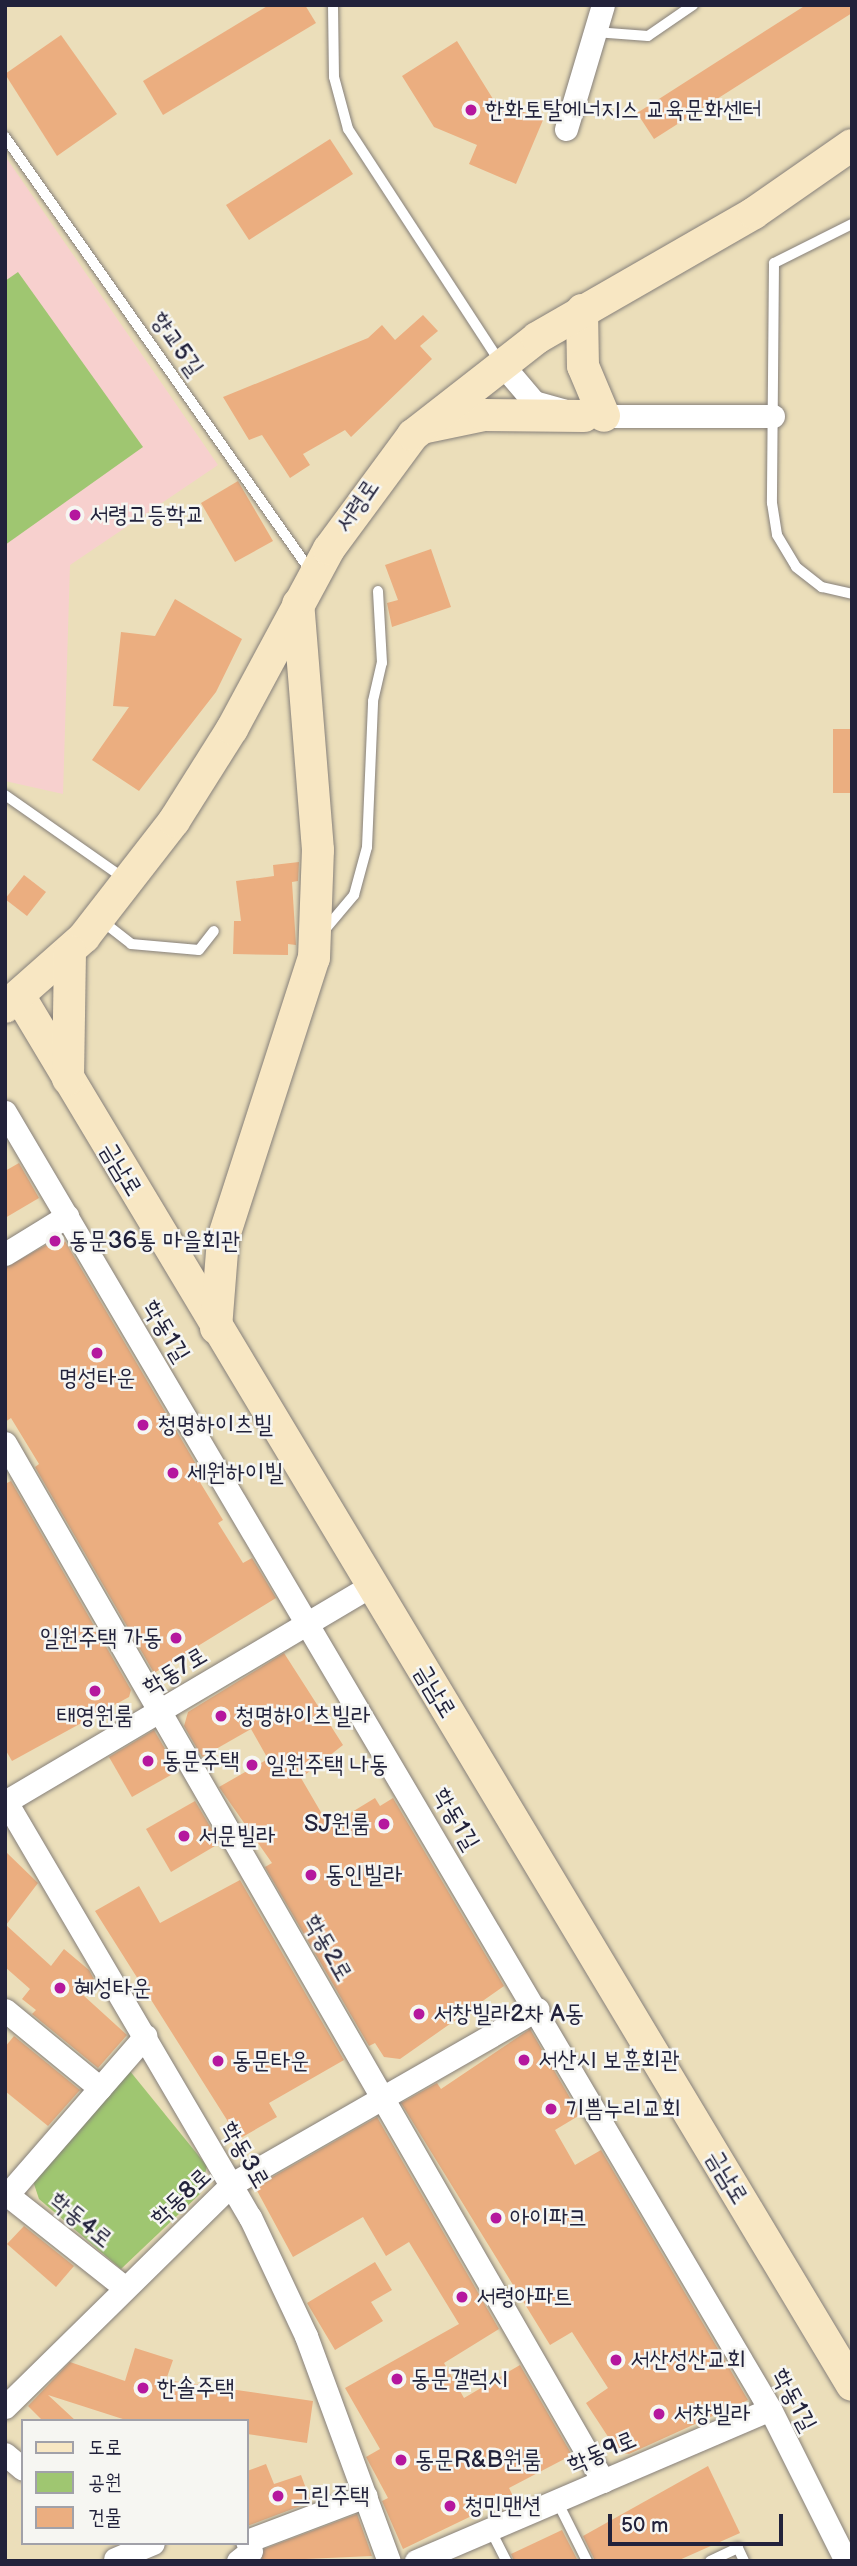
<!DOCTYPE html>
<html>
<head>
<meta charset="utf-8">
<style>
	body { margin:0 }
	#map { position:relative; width:857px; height:2566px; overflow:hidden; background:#ebdeba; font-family:"Balsamiq Sans","Poor Story",sans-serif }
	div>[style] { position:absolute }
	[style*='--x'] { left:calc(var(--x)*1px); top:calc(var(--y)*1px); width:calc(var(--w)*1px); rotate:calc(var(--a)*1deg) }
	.built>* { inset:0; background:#f7d0ce }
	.green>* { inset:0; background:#9fc671 }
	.building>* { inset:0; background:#ebae80 }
	.roads { filter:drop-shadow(0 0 2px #86807a) drop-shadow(0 0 2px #86807a) }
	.lane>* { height:10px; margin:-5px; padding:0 5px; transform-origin:5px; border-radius:5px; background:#fff }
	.street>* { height:23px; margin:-11.5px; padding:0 11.5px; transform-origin:11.5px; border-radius:11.5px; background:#fff }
	.secondary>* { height:32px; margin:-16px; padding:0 16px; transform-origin:16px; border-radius:16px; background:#f8e7c3 }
	.dots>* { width:19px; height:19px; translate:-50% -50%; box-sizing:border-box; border:4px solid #f6f6f2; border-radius:50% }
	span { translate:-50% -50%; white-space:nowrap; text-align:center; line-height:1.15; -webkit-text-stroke:5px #f6f6f2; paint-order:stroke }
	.poi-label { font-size:24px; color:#22223b }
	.left { translate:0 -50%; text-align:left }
	.right { translate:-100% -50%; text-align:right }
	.street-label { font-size:24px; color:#22223b }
	.frame { position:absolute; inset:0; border:7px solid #22223b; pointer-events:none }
	.legend { position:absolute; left:21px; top:2419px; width:228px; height:126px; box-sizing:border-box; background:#f6f6f2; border:2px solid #a1a1a9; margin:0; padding:9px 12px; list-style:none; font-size:21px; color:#22223b }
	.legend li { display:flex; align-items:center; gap:14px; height:35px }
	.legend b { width:35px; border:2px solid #a1a1a9 }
	.scale { position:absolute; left:608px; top:2514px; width:175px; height:32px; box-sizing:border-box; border:4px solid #22223b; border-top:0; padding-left:9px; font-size:21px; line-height:24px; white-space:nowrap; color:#22223b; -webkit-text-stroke:5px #f6f6f2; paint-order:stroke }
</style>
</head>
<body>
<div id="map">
	<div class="built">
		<i style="clip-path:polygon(5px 156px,218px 465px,70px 565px,63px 794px,5px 781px)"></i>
	</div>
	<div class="green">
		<i style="clip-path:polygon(18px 272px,143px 447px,5px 545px,5px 281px)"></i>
		<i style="clip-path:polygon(125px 2065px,207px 2166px,200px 2194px,121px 2269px,39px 2199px,32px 2178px)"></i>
	</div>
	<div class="building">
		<i style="clip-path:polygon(269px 5px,305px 5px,316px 23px,163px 115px,143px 81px)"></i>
		<i style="clip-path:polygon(806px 5px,852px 5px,852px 13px,654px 139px,637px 113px)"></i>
		<i style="clip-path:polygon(61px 35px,117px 114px,57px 156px,5px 74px)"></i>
		<i style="clip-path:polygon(457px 41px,493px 99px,543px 120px,516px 184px,469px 164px,477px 145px,434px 127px,402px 76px)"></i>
		<i style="clip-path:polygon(330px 139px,353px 174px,249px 240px,226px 205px)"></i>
		<i style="clip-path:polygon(423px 315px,438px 331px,420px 346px,432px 359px,351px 437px,345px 430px,303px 454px,310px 465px,290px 478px,262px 435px,249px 440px,223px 397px,368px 338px,382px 325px,395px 340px)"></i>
		<i style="clip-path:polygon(238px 481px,273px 541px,235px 562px,201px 503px)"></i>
		<i style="clip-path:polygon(431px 549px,451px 607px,392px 627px,387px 603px,398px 600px,385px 565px)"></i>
		<i style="clip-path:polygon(175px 599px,242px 639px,216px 692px,139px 791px,92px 760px,129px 707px,113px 706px,121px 632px,155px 636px)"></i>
		<i style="clip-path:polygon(833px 729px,852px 729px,852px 793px,833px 793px)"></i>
		<i style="clip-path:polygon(299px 862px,298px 881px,292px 882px,296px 945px,288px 944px,288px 955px,233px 954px,234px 921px,241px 921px,236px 881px,274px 876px,273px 865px)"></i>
		<i style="clip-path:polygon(24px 875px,46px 892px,27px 916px,5px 899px)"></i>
		<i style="clip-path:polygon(19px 1163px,39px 1198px,5px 1218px,5px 1171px)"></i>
		<i style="clip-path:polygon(62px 1236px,203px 1476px,198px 1479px,223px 1520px,218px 1523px,243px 1563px,252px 1558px,276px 1598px,154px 1673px,35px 1467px,39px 1464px,11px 1418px,5px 1422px,5px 1268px)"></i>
		<i style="clip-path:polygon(11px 1481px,131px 1690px,129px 1697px,12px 1761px,5px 1749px,5px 1484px)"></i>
		<i style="clip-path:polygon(284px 1653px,343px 1745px,301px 1778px,329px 1826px,375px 1798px,380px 1806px,393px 1798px,504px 1986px,400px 2059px,384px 2057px,375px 2043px,369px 2046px,265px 1867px,272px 1863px,219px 1787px,268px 1759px,251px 1729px,202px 1757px,184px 1726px,188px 1712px)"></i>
		<i style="clip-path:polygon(154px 1730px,178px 1771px,132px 1797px,109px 1757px)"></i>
		<i style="clip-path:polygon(195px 1801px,220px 1843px,171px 1872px,146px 1829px)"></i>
		<i style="clip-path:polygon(5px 1851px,38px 1883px,6px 1925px,51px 1966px,64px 1949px,89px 1970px,95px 1981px,83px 1995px,127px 2035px,98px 2068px,32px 2014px,36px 2010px,22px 1999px,30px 1989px,5px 1967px)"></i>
		<i style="clip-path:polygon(240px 1880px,344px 2060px,269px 2103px,277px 2117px,239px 2139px,95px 1911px,139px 1886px,160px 1923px)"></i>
		<i style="clip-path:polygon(530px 2029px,580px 2115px,555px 2130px,575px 2165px,601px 2150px,748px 2400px,629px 2454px,618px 2452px,586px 2403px,608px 2388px,572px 2332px,550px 2345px,401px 2103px,437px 2083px,441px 2089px)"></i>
		<i style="clip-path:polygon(14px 2036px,80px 2090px,48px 2126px,5px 2091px,5px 2047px)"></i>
		<i style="clip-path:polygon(377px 2117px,499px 2329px,444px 2363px,464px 2398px,520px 2365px,572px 2455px,509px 2488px,513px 2496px,403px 2549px,382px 2501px,388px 2498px,366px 2457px,380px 2449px,345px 2388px,459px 2324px,409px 2242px,386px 2256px,363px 2217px,293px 2257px,255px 2187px)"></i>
		<i style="clip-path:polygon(24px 2226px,74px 2266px,56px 2287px,7px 2244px)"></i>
		<i style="clip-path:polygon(375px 2262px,392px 2290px,371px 2302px,383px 2321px,335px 2350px,307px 2303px)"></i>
		<i style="clip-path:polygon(135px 2348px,173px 2360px,166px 2380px,313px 2401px,307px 2443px,247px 2434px,247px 2421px,129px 2421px,48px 2395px,76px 2421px,43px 2421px,28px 2406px,70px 2362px,125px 2381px)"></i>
		<i style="clip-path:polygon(266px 2464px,274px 2484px,301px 2475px,311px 2502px,247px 2526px,247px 2471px)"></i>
		<i style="clip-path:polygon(708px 2466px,740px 2533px,677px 2561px,595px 2561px,583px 2536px)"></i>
		<i style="clip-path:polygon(357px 2514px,372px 2556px,261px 2561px,264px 2549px)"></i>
		<i style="clip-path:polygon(562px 2530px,578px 2561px,514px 2561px,511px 2554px)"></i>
	</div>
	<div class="roads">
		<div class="lane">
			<i style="--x:333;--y:5;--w:72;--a:89.2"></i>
			<i style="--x:334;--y:77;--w:54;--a:74.9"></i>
			<i style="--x:348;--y:129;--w:278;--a:56.9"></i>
			<i style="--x:595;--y:32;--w:53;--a:4.3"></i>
			<i style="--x:648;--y:36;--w:55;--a:-34.6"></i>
			<i style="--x:5;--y:137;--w:533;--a:54.85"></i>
			<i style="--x:852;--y:224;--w:87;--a:153.4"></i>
			<i style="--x:774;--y:263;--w:240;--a:90.5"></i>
			<i style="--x:772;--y:503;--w:32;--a:81"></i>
			<i style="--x:777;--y:535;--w:37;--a:59"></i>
			<i style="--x:796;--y:567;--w:33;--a:38"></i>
			<i style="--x:822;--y:587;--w:31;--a:13"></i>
			<i style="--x:5;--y:795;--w:146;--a:35"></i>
			<i style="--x:102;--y:921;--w:37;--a:38"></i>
			<i style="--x:131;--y:944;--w:68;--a:5"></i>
			<i style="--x:199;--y:950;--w:24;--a:-52"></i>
			<i style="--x:322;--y:933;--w:50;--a:-49.9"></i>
			<i style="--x:354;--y:895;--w:50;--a:-74.8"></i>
			<i style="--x:367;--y:847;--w:146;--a:-87.6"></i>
			<i style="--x:373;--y:701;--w:39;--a:-77"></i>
			<i style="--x:382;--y:663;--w:72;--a:-93.2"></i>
			<i style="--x:557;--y:2501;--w:67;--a:63.4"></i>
			<i style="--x:490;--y:2529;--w:36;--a:63"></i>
			<i style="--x:710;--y:2561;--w:31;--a:-25"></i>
			<i style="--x:738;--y:2548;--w:14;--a:65"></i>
		</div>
		<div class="street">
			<i style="--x:566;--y:129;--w:129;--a:-73.4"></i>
			<i style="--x:500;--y:362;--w:52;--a:49.6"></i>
			<i style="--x:534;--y:402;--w:52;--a:15.6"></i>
			<i style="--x:584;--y:416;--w:189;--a:0"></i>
			<i style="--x:5;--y:1112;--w:1506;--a:59.47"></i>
			<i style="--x:770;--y:2409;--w:170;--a:63.4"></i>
			<i style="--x:5;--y:1254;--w:73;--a:-31.5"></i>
			<i style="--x:5;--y:1443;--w:1198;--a:60.05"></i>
			<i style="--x:5;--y:1800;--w:484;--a:59.6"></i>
			<i style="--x:250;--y:2217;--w:132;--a:64.8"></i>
			<i style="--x:306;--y:2336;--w:240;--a:69.8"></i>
			<i style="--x:5;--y:1802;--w:426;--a:-30.6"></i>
			<i style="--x:5;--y:2010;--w:123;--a:39.4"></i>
			<i style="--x:5;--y:2193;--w:152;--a:38.3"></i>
			<i style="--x:7;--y:2195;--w:211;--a:-49"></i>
			<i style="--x:5;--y:2407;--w:318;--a:-44.5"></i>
			<i style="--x:232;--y:2184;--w:352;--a:-29.8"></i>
			<i style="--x:5;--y:2454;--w:23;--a:40"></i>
			<i style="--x:247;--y:2541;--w:127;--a:-20.7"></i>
			<i style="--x:115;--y:2559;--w:41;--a:-22.8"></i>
			<i style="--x:238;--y:2561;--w:16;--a:-38"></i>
			<i style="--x:251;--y:2551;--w:12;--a:-110"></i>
			<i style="--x:416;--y:2561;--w:385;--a:-23.2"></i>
		</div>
		<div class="secondary">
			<i style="--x:582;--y:310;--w:56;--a:89"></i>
			<i style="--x:583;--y:366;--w:54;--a:67.2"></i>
			<i style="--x:426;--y:427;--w:59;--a:-11.7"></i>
			<i style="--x:484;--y:415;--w:100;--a:0.6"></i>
			<i style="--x:20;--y:997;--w:1618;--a:59.06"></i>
			<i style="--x:5;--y:1007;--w:106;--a:-41.5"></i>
			<i style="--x:84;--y:937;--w:147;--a:-52.2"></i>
			<i style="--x:174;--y:821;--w:109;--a:-57.8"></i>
			<i style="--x:232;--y:729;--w:204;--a:-61.7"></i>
			<i style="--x:329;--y:549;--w:142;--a:-53.6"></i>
			<i style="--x:413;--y:435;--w:157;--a:-38"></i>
			<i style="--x:537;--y:338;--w:250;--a:-29.9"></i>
			<i style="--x:754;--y:213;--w:119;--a:-34.8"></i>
			<i style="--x:68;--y:1079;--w:128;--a:-89.1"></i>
			<i style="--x:216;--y:1328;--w:89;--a:-85.5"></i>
			<i style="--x:223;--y:1239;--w:295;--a:-72.1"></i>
			<i style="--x:314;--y:958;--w:108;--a:-87.9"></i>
			<i style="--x:318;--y:850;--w:247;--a:-94.6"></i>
		</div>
	</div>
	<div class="dots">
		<i style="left:471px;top:110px;background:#b5179e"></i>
		<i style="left:75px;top:515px;background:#b5179e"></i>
		<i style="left:55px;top:1241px;background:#b5179e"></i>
		<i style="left:97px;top:1353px;background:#b5179e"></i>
		<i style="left:143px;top:1425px;background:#b5179e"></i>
		<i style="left:173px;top:1473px;background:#b5179e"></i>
		<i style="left:176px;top:1638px;background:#b5179e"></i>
		<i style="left:95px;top:1691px;background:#b5179e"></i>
		<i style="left:221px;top:1716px;background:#b5179e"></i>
		<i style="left:148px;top:1761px;background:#b5179e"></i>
		<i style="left:252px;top:1765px;background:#b5179e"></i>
		<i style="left:384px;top:1824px;background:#b5179e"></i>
		<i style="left:184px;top:1836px;background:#b5179e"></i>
		<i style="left:311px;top:1875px;background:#b5179e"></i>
		<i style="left:60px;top:1988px;background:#b5179e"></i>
		<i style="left:419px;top:2014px;background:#b5179e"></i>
		<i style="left:524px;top:2060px;background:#b5179e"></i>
		<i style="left:218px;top:2061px;background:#b5179e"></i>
		<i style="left:551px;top:2109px;background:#b5179e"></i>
		<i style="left:496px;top:2218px;background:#b5179e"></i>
		<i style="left:462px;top:2297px;background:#b5179e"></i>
		<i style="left:616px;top:2360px;background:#b5179e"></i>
		<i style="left:397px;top:2379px;background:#b5179e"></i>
		<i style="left:143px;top:2388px;background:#b5179e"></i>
		<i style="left:659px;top:2414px;background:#b5179e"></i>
		<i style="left:401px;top:2460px;background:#b5179e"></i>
		<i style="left:278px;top:2496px;background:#b5179e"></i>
		<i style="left:450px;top:2506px;background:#b5179e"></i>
	</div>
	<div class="poi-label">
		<span class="left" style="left:485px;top:110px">한화토탈에너지스 교육문화센터</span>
		<span class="left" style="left:89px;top:515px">서령고등학교</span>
		<span class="left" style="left:69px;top:1241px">동문36통 마을회관</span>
		<span style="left:97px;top:1378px">명성타운</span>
		<span class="left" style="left:157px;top:1425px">청명하이츠빌</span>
		<span class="left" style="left:187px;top:1473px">세원하이빌</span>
		<span class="right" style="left:162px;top:1638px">일원주택 가동</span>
		<span style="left:95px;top:1716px">태영원룸</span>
		<span class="left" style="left:235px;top:1716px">청명하이츠빌라</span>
		<span class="left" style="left:162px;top:1761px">동문주택</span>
		<span class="left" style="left:266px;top:1765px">일원주택 나동</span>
		<span class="right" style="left:370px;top:1824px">SJ원룸</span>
		<span class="left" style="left:198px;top:1836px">서문빌라</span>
		<span class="left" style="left:325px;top:1875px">동인빌라</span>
		<span class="left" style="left:74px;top:1988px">혜성타운</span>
		<span class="left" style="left:433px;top:2014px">서창빌라2차 A동</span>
		<span class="left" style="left:538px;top:2060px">서산시 보훈회관</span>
		<span class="left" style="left:232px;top:2061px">동문타운</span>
		<span class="left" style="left:565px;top:2109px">기쁨누리교회</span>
		<span class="left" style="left:510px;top:2218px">아이파크</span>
		<span class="left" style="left:476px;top:2297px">서령아파트</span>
		<span class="left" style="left:630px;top:2360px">서산성산교회</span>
		<span class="left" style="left:411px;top:2379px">동문갤럭시</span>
		<span class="left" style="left:157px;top:2388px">한솔주택</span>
		<span class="left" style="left:673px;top:2414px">서창빌라</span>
		<span class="left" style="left:415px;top:2460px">동문R&amp;B원룸</span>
		<span class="left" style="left:292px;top:2496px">그린주택</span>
		<span class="left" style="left:464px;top:2506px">청민맨션</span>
	</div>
	<div class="street-label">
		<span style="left:177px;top:344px;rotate:55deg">향교5길</span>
		<span style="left:357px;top:506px;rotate:-56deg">서령로</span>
		<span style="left:121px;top:1169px;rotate:59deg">금남로</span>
		<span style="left:166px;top:1331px;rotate:59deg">학동1길</span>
		<span style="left:175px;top:1671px;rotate:-31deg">학동7로</span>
		<span style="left:435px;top:1691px;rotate:59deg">금남로</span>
		<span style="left:456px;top:1819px;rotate:60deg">학동1길</span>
		<span style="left:328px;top:1948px;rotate:60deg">학동2로</span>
		<span style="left:245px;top:2155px;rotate:60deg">학동3로</span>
		<span style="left:727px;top:2177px;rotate:59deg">금남로</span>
		<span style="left:181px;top:2197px;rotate:-43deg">학동8로</span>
		<span style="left:81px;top:2220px;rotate:39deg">학동4로</span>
		<span style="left:794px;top:2400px;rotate:62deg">학동1길</span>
		<span style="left:602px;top:2452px;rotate:-23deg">학동9로</span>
	</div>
	<div class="frame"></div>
	<ul class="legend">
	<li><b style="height:9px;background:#f8e7c3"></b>도로</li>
	<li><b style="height:19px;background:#9fc671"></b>공원</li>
	<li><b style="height:19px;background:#ebae80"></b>건물</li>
	</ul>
	<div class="scale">50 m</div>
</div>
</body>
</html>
